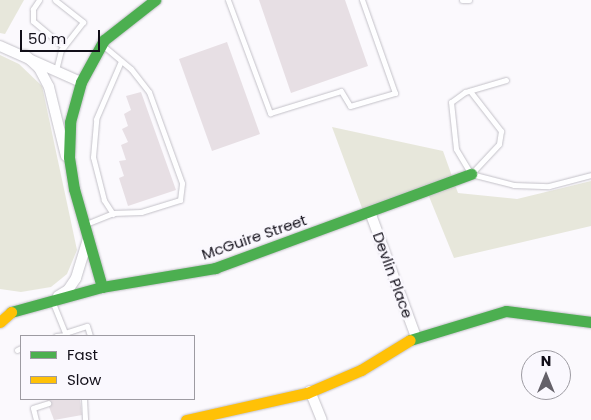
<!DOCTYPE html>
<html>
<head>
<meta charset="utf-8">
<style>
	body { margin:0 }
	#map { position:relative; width:591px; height:420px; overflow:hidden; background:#fbf9fd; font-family:Poppins,sans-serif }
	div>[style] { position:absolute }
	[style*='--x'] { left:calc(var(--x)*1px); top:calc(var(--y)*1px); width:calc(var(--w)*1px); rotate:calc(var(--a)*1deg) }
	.green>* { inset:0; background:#e7e7db }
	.building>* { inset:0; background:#e7dfe4 }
	.roads { filter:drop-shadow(0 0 1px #c3c1c8) drop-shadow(0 0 1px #c3c1c8) }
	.lane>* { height:5px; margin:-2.5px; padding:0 2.5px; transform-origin:2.5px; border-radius:2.5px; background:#fefeff }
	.street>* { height:10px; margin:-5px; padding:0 5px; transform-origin:5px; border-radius:5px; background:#fefeff }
	.fast>* { height:11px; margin:-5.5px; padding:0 5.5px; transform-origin:5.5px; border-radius:5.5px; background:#4caf50 }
	.slow>* { height:11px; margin:-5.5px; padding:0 5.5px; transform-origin:5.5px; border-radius:5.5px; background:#ffc107 }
	span { translate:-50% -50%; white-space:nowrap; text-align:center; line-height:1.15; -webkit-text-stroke:5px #faf8fe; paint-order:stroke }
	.street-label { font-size:15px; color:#120f19 }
	.legend { position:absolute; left:20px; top:335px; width:175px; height:65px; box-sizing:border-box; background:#faf8fe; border:1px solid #9d9ba2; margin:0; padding:6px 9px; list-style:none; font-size:15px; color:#120f19 }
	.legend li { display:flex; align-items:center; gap:10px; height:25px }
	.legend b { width:25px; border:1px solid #9d9ba2 }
	.north { position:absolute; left:521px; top:350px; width:50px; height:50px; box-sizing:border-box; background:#faf8fe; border:1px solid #9d9ba2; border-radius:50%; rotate:0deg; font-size:14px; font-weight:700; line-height:20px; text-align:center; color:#120f19 }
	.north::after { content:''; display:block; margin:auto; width:18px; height:22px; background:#646169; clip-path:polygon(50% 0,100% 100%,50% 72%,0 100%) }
	.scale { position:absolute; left:20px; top:30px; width:80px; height:22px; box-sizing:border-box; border:2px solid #120f19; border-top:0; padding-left:6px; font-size:15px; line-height:18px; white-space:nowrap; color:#120f19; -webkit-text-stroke:4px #faf8fe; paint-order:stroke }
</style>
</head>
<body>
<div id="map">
	<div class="green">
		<i style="clip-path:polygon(0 0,24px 0,5px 34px,0 33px)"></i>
		<i style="clip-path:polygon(0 55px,19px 64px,42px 86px,77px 250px,67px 274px,51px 287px,21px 292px,0 289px)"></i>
		<i style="clip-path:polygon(332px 127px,443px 151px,458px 193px,517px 199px,591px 181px,591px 226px,454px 258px,428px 194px,365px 216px)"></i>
	</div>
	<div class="building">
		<i style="clip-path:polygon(259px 0,345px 0,368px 66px,291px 93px)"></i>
		<i style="clip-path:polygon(227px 42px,260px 134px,212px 151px,179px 59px)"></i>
		<i style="clip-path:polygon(141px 92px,176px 190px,128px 206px,119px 178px,124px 176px,119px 161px,126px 160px,121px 145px,128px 142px,122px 129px,128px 126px,124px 114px,131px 110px,126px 96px)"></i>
		<i style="clip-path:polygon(46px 399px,80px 399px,82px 415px,54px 420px)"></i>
	</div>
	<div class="roads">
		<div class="lane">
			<i style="--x:39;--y:0;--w:11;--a:124"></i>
			<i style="--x:33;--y:9;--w:12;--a:90"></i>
			<i style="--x:33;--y:21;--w:40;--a:40"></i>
			<i style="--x:55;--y:0;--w:36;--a:38"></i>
			<i style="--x:83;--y:22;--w:36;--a:128"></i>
			<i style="--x:61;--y:50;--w:21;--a:104"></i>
			<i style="--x:228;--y:0;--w:121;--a:69.6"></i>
			<i style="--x:270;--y:113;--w:74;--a:-17.2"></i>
			<i style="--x:341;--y:91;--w:17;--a:59"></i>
			<i style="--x:350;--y:106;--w:47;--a:-16.1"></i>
			<i style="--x:395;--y:93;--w:99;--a:-109.5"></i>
			<i style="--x:462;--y:0;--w:7;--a:0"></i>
			<i style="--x:506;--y:80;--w:43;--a:163.7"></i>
			<i style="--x:465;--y:92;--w:17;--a:144"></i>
			<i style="--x:451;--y:102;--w:47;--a:83.9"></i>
			<i style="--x:456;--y:149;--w:29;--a:59"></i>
			<i style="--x:471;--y:174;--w:44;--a:14.3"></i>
			<i style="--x:514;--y:185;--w:35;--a:2"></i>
			<i style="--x:549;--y:186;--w:43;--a:-14.7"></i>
			<i style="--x:470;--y:91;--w:51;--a:52.2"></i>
			<i style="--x:501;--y:131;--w:13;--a:99"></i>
			<i style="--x:499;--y:144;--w:40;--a:133"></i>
			<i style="--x:113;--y:214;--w:17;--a:-123"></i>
			<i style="--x:104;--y:200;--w:44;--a:-104.3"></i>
			<i style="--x:93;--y:157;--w:38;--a:-85"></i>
			<i style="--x:96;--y:119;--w:63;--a:-66.7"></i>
			<i style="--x:86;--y:224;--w:29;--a:-22"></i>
			<i style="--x:113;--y:213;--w:28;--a:-2"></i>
			<i style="--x:141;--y:212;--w:41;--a:-17.1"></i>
			<i style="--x:180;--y:200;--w:17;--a:-83"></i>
			<i style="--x:182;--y:183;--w:97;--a:-109.9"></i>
			<i style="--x:149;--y:92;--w:29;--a:-128"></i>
			<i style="--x:131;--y:69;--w:38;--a:-140"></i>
			<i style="--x:53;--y:303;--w:32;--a:68"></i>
			<i style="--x:65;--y:333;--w:23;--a:-18"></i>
			<i style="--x:87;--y:326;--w:10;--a:73"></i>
			<i style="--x:56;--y:336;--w:10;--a:-6"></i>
			<i style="--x:17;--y:350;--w:4;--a:-27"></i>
			<i style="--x:84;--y:399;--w:21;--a:87"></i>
			<i style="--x:36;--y:420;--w:12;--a:-104"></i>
			<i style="--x:33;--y:408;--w:16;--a:-18"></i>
		</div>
		<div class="street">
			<i style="--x:0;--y:46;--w:89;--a:24"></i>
			<i style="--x:25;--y:55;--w:19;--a:43"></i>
			<i style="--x:39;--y:68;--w:21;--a:62"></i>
			<i style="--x:49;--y:87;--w:71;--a:76.2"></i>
			<i style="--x:370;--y:212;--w:133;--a:69.8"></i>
			<i style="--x:58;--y:296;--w:12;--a:-31"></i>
			<i style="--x:68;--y:290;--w:14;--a:-56"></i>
			<i style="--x:76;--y:278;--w:39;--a:-73"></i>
			<i style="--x:310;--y:391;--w:31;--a:68"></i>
		</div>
		<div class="fast">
			<i style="--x:102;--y:287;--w:102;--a:-105.9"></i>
			<i style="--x:74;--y:189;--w:32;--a:-99"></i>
			<i style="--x:69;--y:157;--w:35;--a:-88"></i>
			<i style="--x:70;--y:122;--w:41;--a:-74.6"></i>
			<i style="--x:81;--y:82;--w:48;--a:-61.3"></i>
			<i style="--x:104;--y:40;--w:65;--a:-38.1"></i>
			<i style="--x:11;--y:312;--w:94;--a:-15.4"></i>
			<i style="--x:102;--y:287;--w:115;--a:-9.5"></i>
			<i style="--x:215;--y:268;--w:273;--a:-20.2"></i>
			<i style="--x:410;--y:340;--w:100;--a:-16.8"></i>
			<i style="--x:506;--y:311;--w:86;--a:7.4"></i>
		</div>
		<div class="slow">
			<i style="--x:0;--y:322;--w:15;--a:-42"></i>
			<i style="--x:186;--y:420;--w:124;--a:-12.6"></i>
			<i style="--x:307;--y:393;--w:59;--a:-23.1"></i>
			<i style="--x:361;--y:370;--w:57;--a:-31.5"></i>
		</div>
	</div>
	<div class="street-label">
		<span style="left:254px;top:237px;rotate:-19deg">McGuire Street</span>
		<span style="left:393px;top:275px;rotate:70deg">Devlin Place</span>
	</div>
	<ul class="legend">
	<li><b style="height:6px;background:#4caf50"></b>Fast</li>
	<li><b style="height:6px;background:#ffc107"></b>Slow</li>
	</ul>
	<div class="north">N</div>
	<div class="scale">50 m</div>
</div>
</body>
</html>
